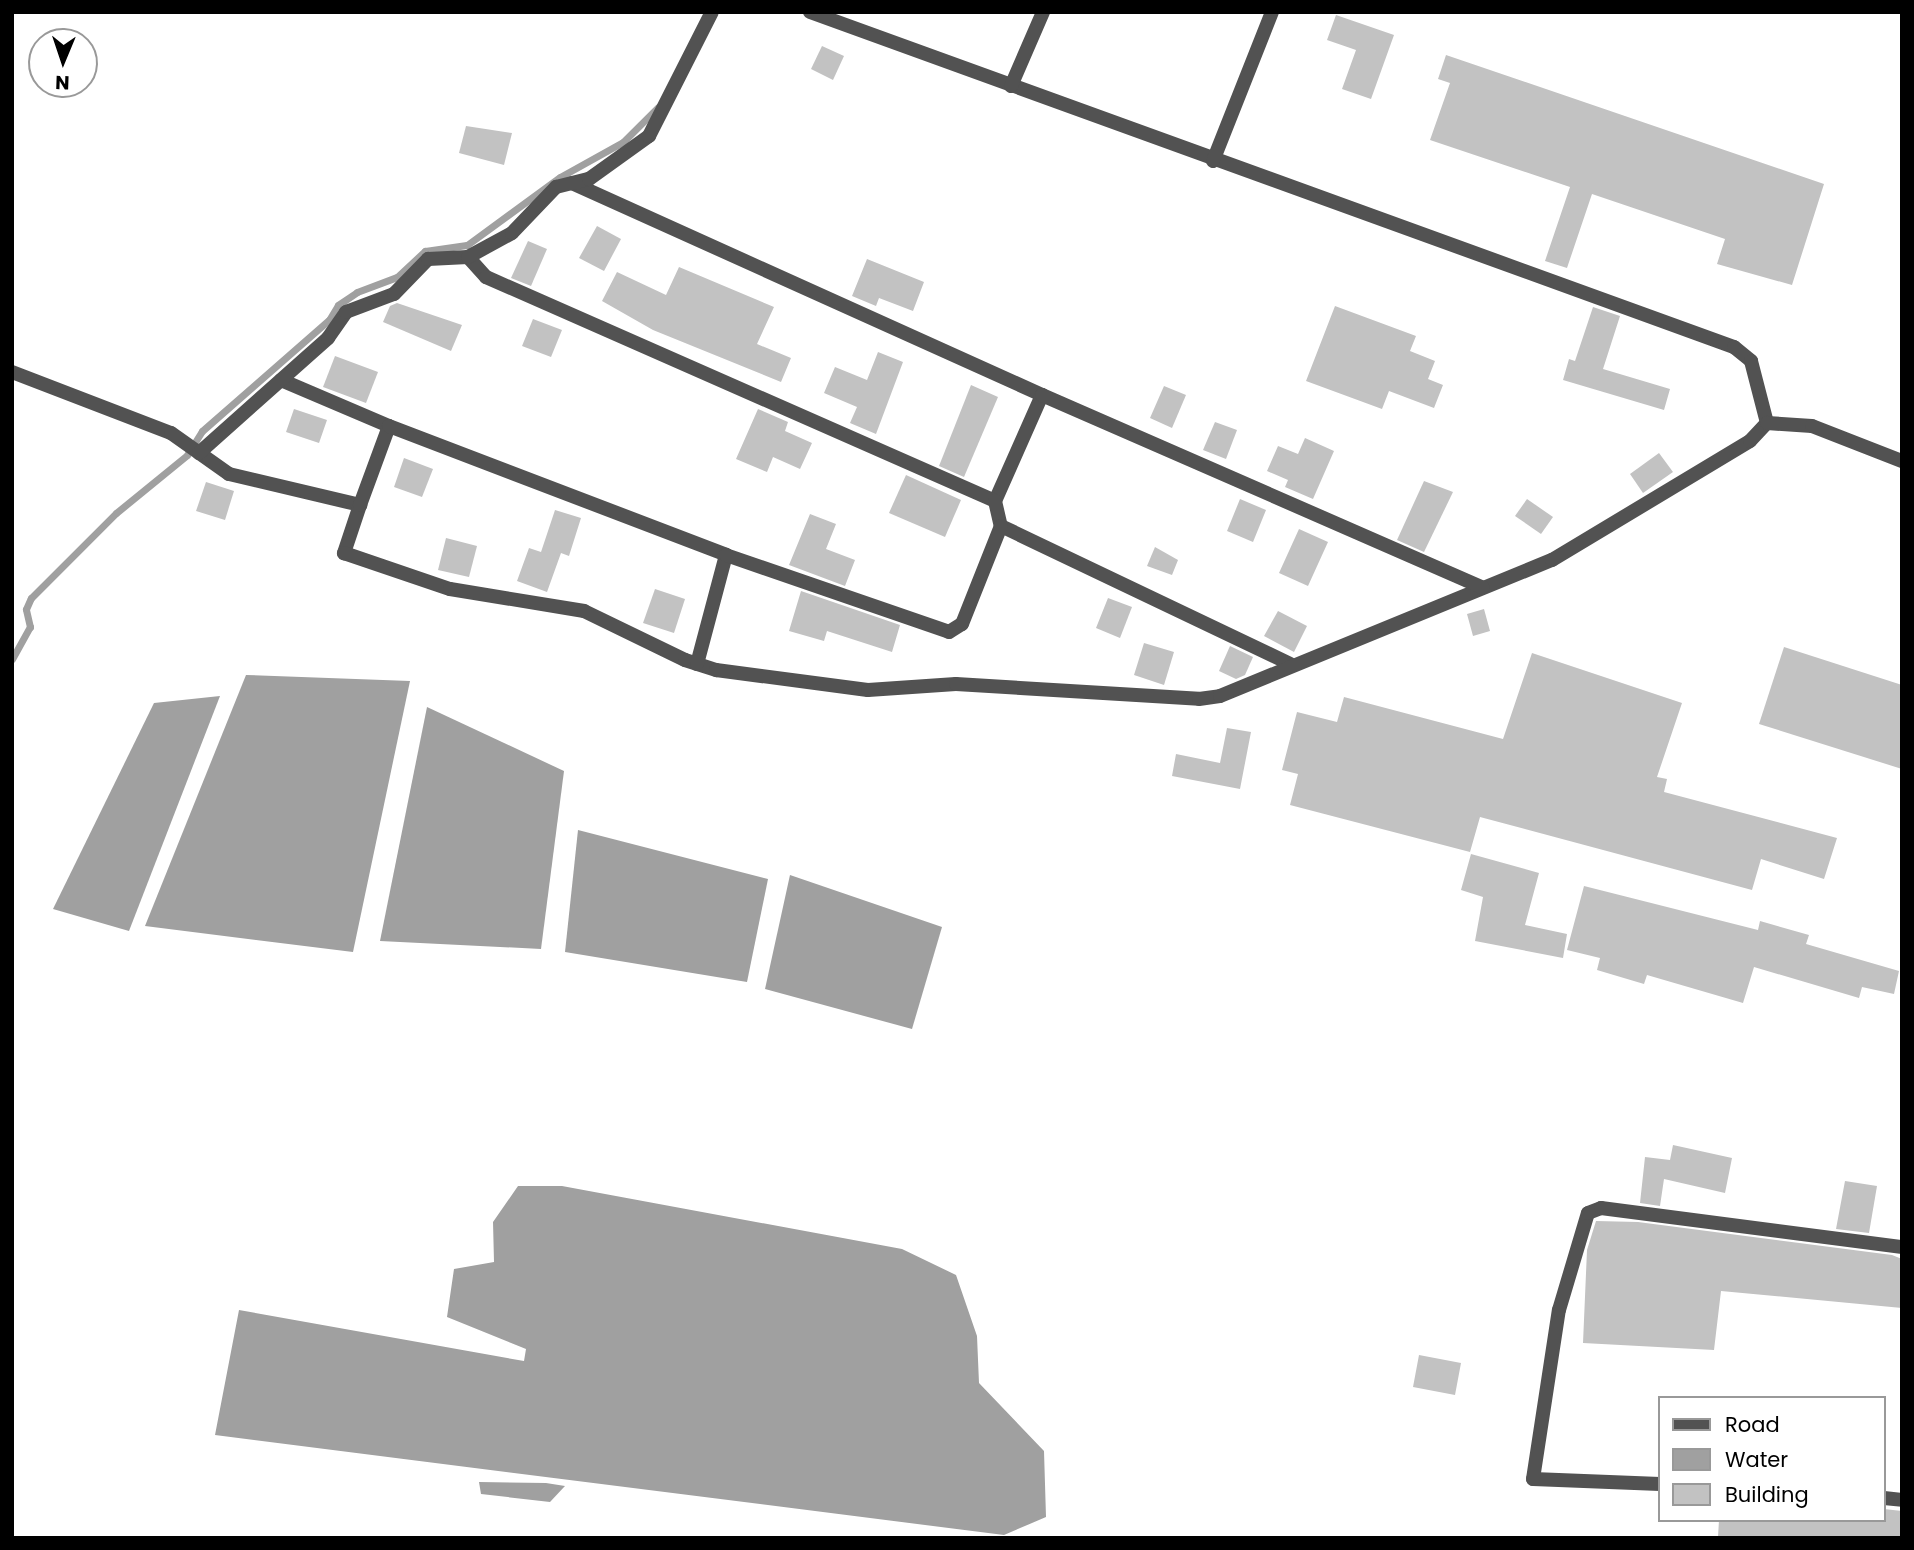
<!DOCTYPE html>
<html>
<head>
<meta charset="utf-8">
<style>
	body { margin:0 }
	#map { position:relative; width:1914px; height:1550px; overflow:hidden; background:#fff; font-family:Poppins,sans-serif }
	div>[style] { position:absolute }
	[style*='--x'] { left:calc(var(--x)*1px); top:calc(var(--y)*1px); width:calc(var(--w)*1px); rotate:calc(var(--a)*1deg) }
	.water>* { inset:0; background:#a0a0a0 }
	.stream>* { height:7px; margin:-3.5px; padding:0 3.5px; transform-origin:3.5px; border-radius:3.5px; background:#a0a0a0 }
	.building>* { inset:0; background:#c2c2c2 }
	.minor>* { height:14px; margin:-7px; padding:0 7px; transform-origin:7px; border-radius:7px; background:#525252 }
	span { translate:-50% -50%; white-space:nowrap; text-align:center; line-height:1.15; -webkit-text-stroke:7px #fff; paint-order:stroke }
	.frame { position:absolute; inset:0; border:14px solid #000; pointer-events:none }
	.legend { position:absolute; left:1658px; top:1396px; width:228px; height:126px; box-sizing:border-box; background:#fff; border:2px solid #999; margin:0; padding:9px 12px; list-style:none; font-size:21px; color:#000 }
	.legend li { display:flex; align-items:center; gap:14px; height:35px }
	.legend b { width:35px; border:2px solid #999 }
	.north { position:absolute; left:28px; top:28px; width:70px; height:70px; box-sizing:border-box; background:#fff; border:2px solid #999; border-radius:50%; rotate:182deg; font-size:19px; font-weight:700; line-height:28px; text-align:center; color:#000 }
	.north::after { content:''; display:block; margin:auto; width:24px; height:32px; background:#000; clip-path:polygon(50% 0,100% 100%,50% 72%,0 100%) }
</style>
</head>
<body>
<div id="map">
	<div class="water">
		<i style="clip-path:polygon(246px 675px,410px 681px,353px 952px,145px 926px)"></i>
		<i style="clip-path:polygon(220px 696px,129px 931px,53px 909px,154px 703px)"></i>
		<i style="clip-path:polygon(427px 707px,564px 771px,541px 949px,380px 941px)"></i>
		<i style="clip-path:polygon(578px 830px,768px 879px,747px 982px,565px 952px)"></i>
		<i style="clip-path:polygon(790px 875px,942px 927px,912px 1029px,765px 989px)"></i>
		<i style="clip-path:polygon(518px 1186px,562px 1186px,902px 1249px,956px 1275px,977px 1336px,979px 1383px,1044px 1451px,1046px 1517px,1004px 1535px,215px 1435px,239px 1310px,524px 1361px,526px 1349px,447px 1317px,454px 1269px,494px 1262px,493px 1222px)"></i>
		<i style="clip-path:polygon(479px 1482px,546px 1483px,565px 1486px,550px 1502px,481px 1494px)"></i>
	</div>
	<div class="stream">
		<i style="--x:12;--y:659;--w:37;--a:-61"></i>
		<i style="--x:30;--y:627;--w:18;--a:-103"></i>
		<i style="--x:26;--y:609;--w:12;--a:-66"></i>
		<i style="--x:31;--y:598;--w:120;--a:-45"></i>
		<i style="--x:116;--y:513;--w:92;--a:-39.2"></i>
		<i style="--x:187;--y:455;--w:28;--a:-58"></i>
		<i style="--x:202;--y:431;--w:169;--a:-41.2"></i>
		<i style="--x:329;--y:320;--w:17;--a:-59"></i>
		<i style="--x:338;--y:305;--w:23;--a:-34"></i>
		<i style="--x:357;--y:292;--w:43;--a:-20.6"></i>
		<i style="--x:397;--y:277;--w:38;--a:-43"></i>
		<i style="--x:425;--y:251;--w:42;--a:-8.1"></i>
		<i style="--x:467;--y:245;--w:115;--a:-36.2"></i>
		<i style="--x:560;--y:177;--w:72;--a:-29.1"></i>
		<i style="--x:623;--y:142;--w:49;--a:-45"></i>
	</div>
	<div class="building">
		<i style="clip-path:polygon(1336px 15px,1394px 35px,1371px 99px,1342px 89px,1356px 50px,1327px 40px)"></i>
		<i style="clip-path:polygon(822px 46px,844px 56px,833px 80px,811px 69px)"></i>
		<i style="clip-path:polygon(1446px 55px,1824px 184px,1792px 285px,1717px 264px,1725px 239px,1592px 194px,1567px 268px,1545px 261px,1570px 187px,1430px 140px,1450px 83px,1438px 79px)"></i>
		<i style="clip-path:polygon(466px 126px,512px 133px,504px 165px,459px 153px)"></i>
		<i style="clip-path:polygon(597px 226px,621px 239px,604px 271px,579px 258px)"></i>
		<i style="clip-path:polygon(528px 241px,547px 249px,531px 286px,511px 278px)"></i>
		<i style="clip-path:polygon(867px 259px,924px 282px,913px 311px,879px 298px,876px 306px,852px 296px)"></i>
		<i style="clip-path:polygon(679px 267px,774px 307px,757px 344px,791px 358px,781px 382px,653px 330px,602px 301px,617px 272px,666px 295px)"></i>
		<i style="clip-path:polygon(397px 303px,462px 325px,451px 351px,383px 322px,390px 306px)"></i>
		<i style="clip-path:polygon(1335px 306px,1416px 336px,1410px 351px,1435px 361px,1428px 379px,1443px 385px,1434px 408px,1389px 391px,1382px 409px,1306px 381px)"></i>
		<i style="clip-path:polygon(1593px 307px,1620px 316px,1603px 369px,1670px 389px,1664px 410px,1563px 380px,1569px 359px,1575px 361px)"></i>
		<i style="clip-path:polygon(533px 319px,562px 330px,551px 357px,522px 346px)"></i>
		<i style="clip-path:polygon(878px 352px,903px 362px,876px 434px,850px 423px,857px 407px,824px 393px,835px 367px,867px 380px)"></i>
		<i style="clip-path:polygon(335px 356px,378px 372px,366px 403px,323px 387px)"></i>
		<i style="clip-path:polygon(971px 385px,998px 397px,964px 477px,939px 466px)"></i>
		<i style="clip-path:polygon(1164px 386px,1186px 395px,1172px 428px,1150px 418px)"></i>
		<i style="clip-path:polygon(294px 409px,327px 420px,319px 443px,286px 432px)"></i>
		<i style="clip-path:polygon(758px 409px,788px 422px,785px 431px,812px 443px,800px 469px,773px 457px,767px 472px,736px 459px)"></i>
		<i style="clip-path:polygon(1215px 422px,1237px 430px,1226px 459px,1203px 450px)"></i>
		<i style="clip-path:polygon(1305px 438px,1334px 451px,1313px 499px,1285px 487px,1288px 480px,1267px 471px,1278px 446px,1298px 454px)"></i>
		<i style="clip-path:polygon(1659px 453px,1673px 472px,1643px 493px,1630px 474px)"></i>
		<i style="clip-path:polygon(404px 458px,433px 469px,422px 497px,394px 487px)"></i>
		<i style="clip-path:polygon(906px 475px,961px 500px,945px 537px,889px 513px)"></i>
		<i style="clip-path:polygon(1424px 481px,1453px 492px,1424px 552px,1397px 540px)"></i>
		<i style="clip-path:polygon(206px 482px,234px 491px,225px 520px,196px 511px)"></i>
		<i style="clip-path:polygon(1240px 499px,1266px 510px,1253px 542px,1227px 531px)"></i>
		<i style="clip-path:polygon(1527px 499px,1553px 517px,1541px 534px,1515px 516px)"></i>
		<i style="clip-path:polygon(555px 510px,581px 518px,569px 556px,561px 553px,547px 592px,517px 581px,529px 548px,541px 552px)"></i>
		<i style="clip-path:polygon(810px 514px,836px 524px,826px 549px,855px 560px,845px 586px,789px 565px)"></i>
		<i style="clip-path:polygon(1299px 529px,1328px 542px,1308px 586px,1279px 573px)"></i>
		<i style="clip-path:polygon(446px 538px,477px 546px,469px 577px,438px 570px)"></i>
		<i style="clip-path:polygon(1155px 547px,1178px 560px,1172px 575px,1147px 566px)"></i>
		<i style="clip-path:polygon(655px 589px,685px 599px,674px 633px,643px 623px)"></i>
		<i style="clip-path:polygon(801px 591px,900px 625px,892px 652px,827px 631px,824px 641px,789px 631px)"></i>
		<i style="clip-path:polygon(1108px 598px,1132px 607px,1120px 638px,1096px 628px)"></i>
		<i style="clip-path:polygon(1484px 609px,1490px 631px,1473px 636px,1467px 614px)"></i>
		<i style="clip-path:polygon(1278px 611px,1307px 626px,1294px 652px,1264px 636px)"></i>
		<i style="clip-path:polygon(1144px 643px,1174px 652px,1164px 685px,1134px 675px)"></i>
		<i style="clip-path:polygon(1230px 646px,1253px 657px,1245px 675px,1236px 679px,1219px 671px)"></i>
		<i style="clip-path:polygon(1784px 647px,1902px 685px,1902px 769px,1759px 724px)"></i>
		<i style="clip-path:polygon(1532px 653px,1682px 703px,1657px 777px,1667px 779px,1664px 792px,1837px 838px,1824px 879px,1761px 859px,1752px 890px,1480px 817px,1470px 852px,1290px 805px,1298px 774px,1282px 770px,1297px 712px,1337px 722px,1344px 697px,1503px 739px)"></i>
		<i style="clip-path:polygon(1227px 728px,1251px 732px,1240px 789px,1172px 776px,1176px 754px,1220px 763px)"></i>
		<i style="clip-path:polygon(1471px 854px,1539px 873px,1525px 925px,1567px 934px,1563px 958px,1475px 941px,1483px 897px,1461px 890px)"></i>
		<i style="clip-path:polygon(1584px 886px,1758px 930px,1760px 921px,1809px 935px,1806px 944px,1899px 971px,1894px 994px,1862px 987px,1859px 998px,1754px 967px,1743px 1003px,1647px 975px,1644px 984px,1597px 970px,1600px 958px,1567px 950px)"></i>
		<i style="clip-path:polygon(1673px 1145px,1732px 1158px,1725px 1193px,1664px 1179px,1660px 1206px,1640px 1203px,1645px 1157px,1670px 1160px)"></i>
		<i style="clip-path:polygon(1845px 1181px,1877px 1186px,1869px 1233px,1836px 1229px)"></i>
		<i style="clip-path:polygon(1596px 1221px,1638px 1222px,1892px 1255px,1902px 1259px,1902px 1308px,1721px 1291px,1714px 1350px,1583px 1343px,1587px 1250px)"></i>
		<i style="clip-path:polygon(1419px 1355px,1461px 1363px,1455px 1395px,1413px 1387px)"></i>
		<i style="clip-path:polygon(1884px 1509px,1902px 1511px,1902px 1538px,1718px 1537px,1719px 1520px,1884px 1520px)"></i>
	</div>
	<div class="minor">
		<i style="--x:810;--y:12;--w:983;--a:19.93"></i>
		<i style="--x:1734;--y:347;--w:22;--a:39"></i>
		<i style="--x:1751;--y:361;--w:64;--a:75.5"></i>
		<i style="--x:1011;--y:86;--w:81;--a:-66.6"></i>
		<i style="--x:1213;--y:161;--w:160;--a:-68.4"></i>
		<i style="--x:572;--y:183;--w:516;--a:24.28"></i>
		<i style="--x:1042;--y:395;--w:116;--a:113.9"></i>
		<i style="--x:468;--y:257;--w:27;--a:48"></i>
		<i style="--x:486;--y:277;--w:556;--a:23.75"></i>
		<i style="--x:995;--y:501;--w:26;--a:77"></i>
		<i style="--x:1001;--y:526;--w:320;--a:25.5"></i>
		<i style="--x:12;--y:372;--w:170;--a:21"></i>
		<i style="--x:171;--y:433;--w:71;--a:35.3"></i>
		<i style="--x:229;--y:474;--w:135;--a:13.3"></i>
		<i style="--x:360;--y:505;--w:51;--a:108.4"></i>
		<i style="--x:344;--y:553;--w:112;--a:18.8"></i>
		<i style="--x:450;--y:589;--w:136;--a:9.3"></i>
		<i style="--x:584;--y:611;--w:112;--a:25.9"></i>
		<i style="--x:685;--y:660;--w:33;--a:18"></i>
		<i style="--x:716;--y:670;--w:153;--a:7.5"></i>
		<i style="--x:868;--y:690;--w:88;--a:-3.9"></i>
		<i style="--x:956;--y:684;--w:243;--a:3.5"></i>
		<i style="--x:1199;--y:699;--w:21;--a:-8"></i>
		<i style="--x:1220;--y:696;--w:359;--a:-22.3"></i>
		<i style="--x:1552;--y:560;--w:231;--a:-31"></i>
		<i style="--x:1750;--y:441;--w:25;--a:-47"></i>
		<i style="--x:1767;--y:423;--w:45;--a:3.8"></i>
		<i style="--x:1812;--y:426;--w:97;--a:21.3"></i>
		<i style="--x:281;--y:380;--w:117;--a:23.1"></i>
		<i style="--x:1042;--y:395;--w:481;--a:23.6"></i>
		<i style="--x:199;--y:453;--w:173;--a:-41.7"></i>
		<i style="--x:328;--y:338;--w:32;--a:-55"></i>
		<i style="--x:346;--y:312;--w:51;--a:-20.6"></i>
		<i style="--x:394;--y:294;--w:49;--a:-45.8"></i>
		<i style="--x:428;--y:259;--w:40;--a:-2.9"></i>
		<i style="--x:468;--y:257;--w:50;--a:-28.6"></i>
		<i style="--x:512;--y:233;--w:64;--a:-46.3"></i>
		<i style="--x:556;--y:187;--w:34;--a:-14"></i>
		<i style="--x:589;--y:179;--w:74;--a:-35.6"></i>
		<i style="--x:649;--y:136;--w:139;--a:-63.1"></i>
		<i style="--x:360;--y:505;--w:84;--a:-69.8"></i>
		<i style="--x:389;--y:426;--w:361;--a:20.9"></i>
		<i style="--x:697;--y:664;--w:113;--a:-75.1"></i>
		<i style="--x:726;--y:555;--w:236;--a:19"></i>
		<i style="--x:949;--y:632;--w:15;--a:-32"></i>
		<i style="--x:962;--y:624;--w:105;--a:-68.3"></i>
		<i style="--x:1660;--y:1484;--w:127;--a:-177.7"></i>
		<i style="--x:1533;--y:1479;--w:171;--a:-81.3"></i>
		<i style="--x:1559;--y:1310;--w:101;--a:-73.4"></i>
		<i style="--x:1588;--y:1213;--w:14;--a:-21"></i>
		<i style="--x:1601;--y:1208;--w:304;--a:7.4"></i>
		<i style="--x:1884;--y:1498;--w:18;--a:6"></i>
	</div>
	<div class="frame"></div>
	<ul class="legend">
	<li><b style="height:9px;background:#525252"></b>Road</li>
	<li><b style="height:19px;background:#a0a0a0"></b>Water</li>
	<li><b style="height:19px;background:#c2c2c2"></b>Building</li>
	</ul>
	<div class="north">N</div>
</div>
</body>
</html>
